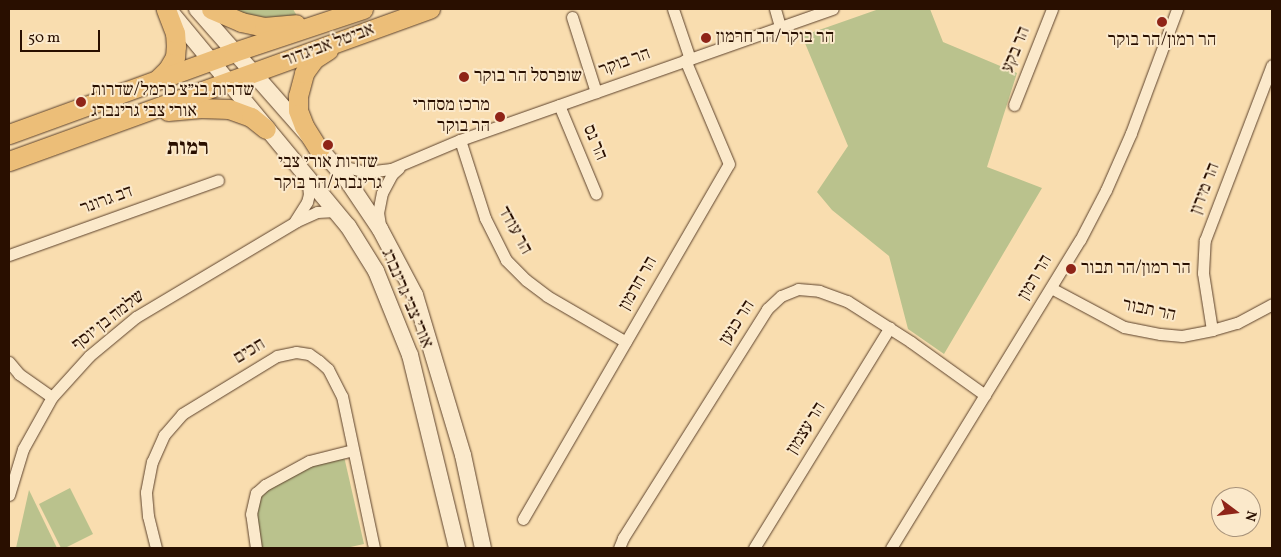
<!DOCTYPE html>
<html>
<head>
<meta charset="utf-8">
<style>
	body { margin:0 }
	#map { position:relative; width:1281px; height:557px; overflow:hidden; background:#f9ddaf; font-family:Vollkorn,"Frank Ruhl Libre",serif }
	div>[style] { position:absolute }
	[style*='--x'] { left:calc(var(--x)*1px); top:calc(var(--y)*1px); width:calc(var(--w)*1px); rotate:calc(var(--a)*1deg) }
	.green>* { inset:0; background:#bac28d }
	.roads { filter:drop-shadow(0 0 1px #5d422c) drop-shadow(0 0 1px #5d422c) }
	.minor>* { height:11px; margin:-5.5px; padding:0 5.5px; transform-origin:5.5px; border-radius:5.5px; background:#fbe9cb }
	.secondary>* { height:16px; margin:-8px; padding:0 8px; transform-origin:8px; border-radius:8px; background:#fbe9cb }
	.primary>* { height:19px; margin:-9.5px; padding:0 9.5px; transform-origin:9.5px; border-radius:9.5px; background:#ecbe78 }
	.dots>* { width:14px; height:14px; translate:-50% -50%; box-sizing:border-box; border:2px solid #fbe9cb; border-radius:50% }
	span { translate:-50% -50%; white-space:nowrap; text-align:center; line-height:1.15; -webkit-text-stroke:4px #fbe9cb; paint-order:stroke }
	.poi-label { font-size:18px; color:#290f00 }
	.left { translate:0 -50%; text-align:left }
	.right { translate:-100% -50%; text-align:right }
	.street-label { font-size:18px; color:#290f00 }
	.district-label { font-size:22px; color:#290f00; font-weight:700 }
	.frame { position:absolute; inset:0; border:10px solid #290f00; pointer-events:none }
	.north { position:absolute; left:1211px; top:487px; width:50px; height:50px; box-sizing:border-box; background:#fbe9cb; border:1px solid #a7927a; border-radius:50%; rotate:105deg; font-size:14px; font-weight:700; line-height:20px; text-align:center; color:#290f00 }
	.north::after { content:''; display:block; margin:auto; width:18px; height:22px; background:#8f2418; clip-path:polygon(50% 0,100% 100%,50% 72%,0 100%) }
	.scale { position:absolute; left:20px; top:30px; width:80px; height:22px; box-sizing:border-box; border:2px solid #290f00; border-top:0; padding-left:6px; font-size:15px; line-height:18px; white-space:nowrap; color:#290f00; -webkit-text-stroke:4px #fbe9cb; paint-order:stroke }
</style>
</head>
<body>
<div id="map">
	<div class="green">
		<i style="clip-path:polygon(211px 9px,293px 9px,301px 23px,283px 25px)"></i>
		<i style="clip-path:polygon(879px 9px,930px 9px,943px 42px,1017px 73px,987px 167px,1042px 188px,944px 354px,908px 329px,889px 256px,832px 210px,817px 192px,848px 146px,802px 36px)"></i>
		<i style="clip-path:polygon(343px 452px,364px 544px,346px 548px,259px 548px,256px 493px,265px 485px)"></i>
		<i style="clip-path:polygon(70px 488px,93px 534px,65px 548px,61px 548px,39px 504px)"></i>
		<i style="clip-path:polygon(29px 490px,57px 548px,16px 548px)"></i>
	</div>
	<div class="roads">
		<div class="minor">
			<i style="--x:673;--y:9;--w:53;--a:71.2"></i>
			<i style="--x:775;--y:9;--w:19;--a:74"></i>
			<i style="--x:572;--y:17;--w:79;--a:72.3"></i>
			<i style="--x:559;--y:105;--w:96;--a:67.4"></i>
			<i style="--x:1014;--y:105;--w:103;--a:-68.4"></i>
			<i style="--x:460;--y:140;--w:82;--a:72.2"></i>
			<i style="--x:485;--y:218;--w:47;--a:63.4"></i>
			<i style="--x:506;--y:260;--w:28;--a:45"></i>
			<i style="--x:526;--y:280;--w:26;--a:37"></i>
			<i style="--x:547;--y:296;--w:91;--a:30.2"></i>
			<i style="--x:334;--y:164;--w:33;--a:14"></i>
			<i style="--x:366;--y:172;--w:25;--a:-7"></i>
			<i style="--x:391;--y:169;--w:75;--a:-22.8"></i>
			<i style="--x:460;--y:140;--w:395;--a:-19.4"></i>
			<i style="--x:295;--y:221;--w:22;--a:-58"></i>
			<i style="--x:307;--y:202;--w:8;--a:-76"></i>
			<i style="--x:309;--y:194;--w:16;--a:-97"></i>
			<i style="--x:380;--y:225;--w:12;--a:-99"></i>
			<i style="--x:378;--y:213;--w:20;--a:-79"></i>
			<i style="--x:382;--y:193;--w:21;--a:-62"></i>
			<i style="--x:392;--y:174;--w:9;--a:-41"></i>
			<i style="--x:9;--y:255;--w:222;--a:-19.7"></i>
			<i style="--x:1051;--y:288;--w:83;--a:28.1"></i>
			<i style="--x:1124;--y:327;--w:37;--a:11"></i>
			<i style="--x:1160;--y:334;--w:22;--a:5"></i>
			<i style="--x:1182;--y:336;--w:31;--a:-11"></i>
			<i style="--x:1212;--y:330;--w:26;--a:-16"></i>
			<i style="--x:1237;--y:323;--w:40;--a:-28"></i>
			<i style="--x:1212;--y:330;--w:58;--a:-99"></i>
			<i style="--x:1203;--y:273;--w:33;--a:-87"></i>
			<i style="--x:1205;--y:240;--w:187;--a:-69.1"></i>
			<i style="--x:9;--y:362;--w:16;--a:50"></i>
			<i style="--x:19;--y:374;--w:40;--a:34.9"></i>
			<i style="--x:9;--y:495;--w:48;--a:-73.1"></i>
			<i style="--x:23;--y:449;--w:60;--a:-60.9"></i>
			<i style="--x:52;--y:397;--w:55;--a:-47.9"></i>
			<i style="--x:89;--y:356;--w:61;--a:-39.7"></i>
			<i style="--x:136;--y:317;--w:187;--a:-30.8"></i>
			<i style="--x:297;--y:221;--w:22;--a:-24"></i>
			<i style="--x:317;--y:212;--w:19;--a:-3"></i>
			<i style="--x:523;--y:519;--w:410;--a:-59.9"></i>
			<i style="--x:729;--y:164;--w:113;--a:-112.9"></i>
			<i style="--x:156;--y:548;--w:33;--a:-104"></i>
			<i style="--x:148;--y:516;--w:24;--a:-95"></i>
			<i style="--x:146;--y:492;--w:31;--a:-79"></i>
			<i style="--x:152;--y:462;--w:30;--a:-66"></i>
			<i style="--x:164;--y:435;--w:28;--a:-49"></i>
			<i style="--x:182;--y:414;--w:111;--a:-31.4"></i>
			<i style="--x:277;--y:356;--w:19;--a:-12"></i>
			<i style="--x:296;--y:352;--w:13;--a:9"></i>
			<i style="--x:309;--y:354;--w:12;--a:35"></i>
			<i style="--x:319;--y:361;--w:12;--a:42"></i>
			<i style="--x:328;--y:369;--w:30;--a:63"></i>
			<i style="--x:342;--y:396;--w:155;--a:78.1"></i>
			<i style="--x:256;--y:548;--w:34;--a:-98"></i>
			<i style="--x:251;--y:514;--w:22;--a:-77"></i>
			<i style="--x:256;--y:493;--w:12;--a:-42"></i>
			<i style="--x:265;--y:485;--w:50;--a:-28.6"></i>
			<i style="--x:309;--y:461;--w:45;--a:-14"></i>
			<i style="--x:619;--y:548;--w:11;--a:-68"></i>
			<i style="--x:623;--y:538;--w:271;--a:-57.8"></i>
			<i style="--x:767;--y:309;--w:19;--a:-43"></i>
			<i style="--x:781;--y:296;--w:18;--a:-22"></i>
			<i style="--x:798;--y:289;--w:21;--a:5"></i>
			<i style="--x:819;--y:291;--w:30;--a:20"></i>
			<i style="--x:847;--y:301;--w:76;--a:32.6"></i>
			<i style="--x:911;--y:342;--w:91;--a:35.6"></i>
			<i style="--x:754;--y:548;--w:259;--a:-58.4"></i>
			<i style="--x:891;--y:548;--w:361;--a:-58.5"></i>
			<i style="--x:1080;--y:240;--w:56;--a:-62.5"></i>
			<i style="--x:1106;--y:190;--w:62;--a:-66.3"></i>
			<i style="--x:1131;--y:133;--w:132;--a:-69.6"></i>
		</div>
		<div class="secondary">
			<i style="--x:197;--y:9;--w:227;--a:48.7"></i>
			<i style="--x:347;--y:180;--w:59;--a:56"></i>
			<i style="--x:380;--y:229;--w:75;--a:62.1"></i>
			<i style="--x:415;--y:295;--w:167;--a:73.3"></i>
			<i style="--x:463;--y:455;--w:95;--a:77.9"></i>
			<i style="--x:169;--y:10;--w:281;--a:50.4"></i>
			<i style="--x:348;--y:226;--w:53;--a:58.1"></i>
			<i style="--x:376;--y:271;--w:91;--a:68"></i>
			<i style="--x:410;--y:355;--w:199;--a:76.3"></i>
		</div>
		<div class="primary">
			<i style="--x:211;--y:9;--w:33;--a:23"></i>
			<i style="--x:241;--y:22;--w:24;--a:12"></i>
			<i style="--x:264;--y:27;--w:32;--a:-5"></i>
			<i style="--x:158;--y:79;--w:14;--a:-45"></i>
			<i style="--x:168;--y:69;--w:14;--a:-60"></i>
			<i style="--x:175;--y:57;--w:11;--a:-85"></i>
			<i style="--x:176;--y:46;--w:13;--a:-94"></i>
			<i style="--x:175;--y:33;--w:26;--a:-111"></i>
			<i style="--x:168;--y:111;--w:33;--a:-5"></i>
			<i style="--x:201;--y:108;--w:28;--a:2"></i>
			<i style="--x:229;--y:109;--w:23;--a:20"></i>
			<i style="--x:251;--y:117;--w:19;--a:39"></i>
			<i style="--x:9;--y:134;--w:239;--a:-20"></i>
			<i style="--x:234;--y:52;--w:136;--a:-18.4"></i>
			<i style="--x:319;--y:150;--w:28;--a:-122"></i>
			<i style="--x:304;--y:126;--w:17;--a:-111"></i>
			<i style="--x:298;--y:110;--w:14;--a:-90"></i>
			<i style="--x:298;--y:96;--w:24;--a:-75"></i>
			<i style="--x:304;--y:73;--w:17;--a:-54"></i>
			<i style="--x:314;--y:59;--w:17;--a:-33"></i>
			<i style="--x:9;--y:161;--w:448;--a:-19.9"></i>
		</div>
	</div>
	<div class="dots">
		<i style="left:1162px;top:22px;background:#8f2418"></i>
		<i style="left:706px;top:38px;background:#8f2418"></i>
		<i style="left:464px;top:77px;background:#8f2418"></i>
		<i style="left:81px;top:102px;background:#8f2418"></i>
		<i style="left:500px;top:117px;background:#8f2418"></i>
		<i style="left:328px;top:145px;background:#8f2418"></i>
		<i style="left:1071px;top:269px;background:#8f2418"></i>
	</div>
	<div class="poi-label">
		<span class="left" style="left:716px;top:38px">הר בוקר/הר חרמון</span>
		<span style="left:1162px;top:41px">הר רמון/הר בוקר</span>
		<span class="left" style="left:474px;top:77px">שופרסל הר בוקר</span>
		<span class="left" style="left:91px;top:102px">שדרות בנ״צ כרמל/שדרות<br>אורי צבי גרינברג</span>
		<span class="right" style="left:490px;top:117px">מרכז מסחרי<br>הר בוקר</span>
		<span style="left:328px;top:174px">שדרות אורי צבי<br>גרינברג/הר בוקר</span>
		<span class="left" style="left:1081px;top:269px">הר רמון/הר תבור</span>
	</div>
	<div class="street-label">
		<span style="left:329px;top:46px;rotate:-20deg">אביטל אביגדור</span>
		<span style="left:1017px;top:50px;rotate:-68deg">הר בקע</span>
		<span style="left:625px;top:63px;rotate:-20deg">הר בוקר</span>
		<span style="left:594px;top:143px;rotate:67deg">הר נס</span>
		<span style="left:1206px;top:189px;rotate:-69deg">הר מירון</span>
		<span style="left:107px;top:201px;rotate:-20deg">דב גרונר</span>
		<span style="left:514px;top:231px;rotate:61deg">הר עודד</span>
		<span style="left:1036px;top:278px;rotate:-59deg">הר רמון</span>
		<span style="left:639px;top:284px;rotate:-60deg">הר חרמון</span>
		<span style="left:406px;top:299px;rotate:67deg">אורי צבי גרינברג</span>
		<span style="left:1149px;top:311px;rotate:12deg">הר תבור</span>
		<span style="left:109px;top:321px;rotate:-38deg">שלמה בן יוסף</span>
		<span style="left:738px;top:323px;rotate:-57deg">הר כנען</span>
		<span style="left:250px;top:352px;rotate:-31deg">חכים</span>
		<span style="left:807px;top:429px;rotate:-58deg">הר עצמון</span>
	</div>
	<div class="district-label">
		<span style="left:188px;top:149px">רמות</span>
	</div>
	<div class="frame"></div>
	<div class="north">N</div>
	<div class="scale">50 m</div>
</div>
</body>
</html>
